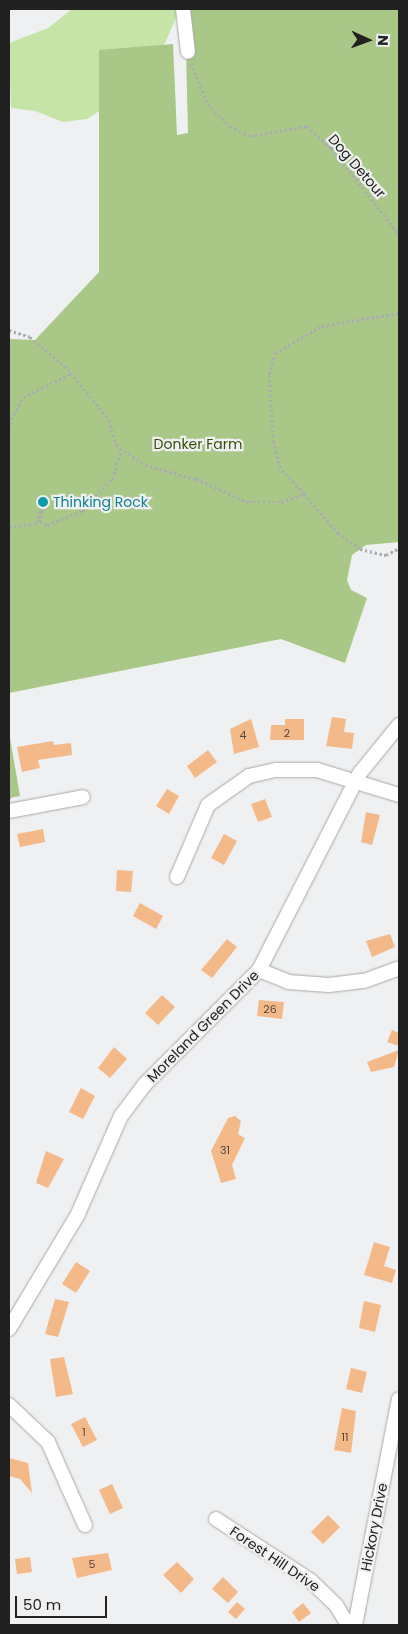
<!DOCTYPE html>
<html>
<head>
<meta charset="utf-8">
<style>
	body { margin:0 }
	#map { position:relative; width:408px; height:1634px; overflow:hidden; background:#eff0f1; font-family:Poppins,sans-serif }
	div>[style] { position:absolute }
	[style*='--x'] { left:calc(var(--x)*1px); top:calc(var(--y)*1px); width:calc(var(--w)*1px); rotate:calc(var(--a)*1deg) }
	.green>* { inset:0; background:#c7e4a7 }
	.forest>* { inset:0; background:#a9c787 }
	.building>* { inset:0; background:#f4b989 }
	.path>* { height:2.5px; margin-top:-1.25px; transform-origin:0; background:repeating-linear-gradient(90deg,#abacad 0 2.5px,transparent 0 5px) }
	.roads { filter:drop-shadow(0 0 1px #a7a8a9) drop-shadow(0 0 1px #a7a8a9) }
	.minor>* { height:14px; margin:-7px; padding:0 7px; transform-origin:7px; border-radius:7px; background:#fff }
	.dots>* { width:14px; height:14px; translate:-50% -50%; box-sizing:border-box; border:2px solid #eff0f1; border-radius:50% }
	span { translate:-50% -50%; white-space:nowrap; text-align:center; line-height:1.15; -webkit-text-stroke:4.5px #eff0f1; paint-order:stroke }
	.number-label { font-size:11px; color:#56473b }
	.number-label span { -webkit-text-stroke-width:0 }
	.street-label { font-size:14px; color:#212121 }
	.park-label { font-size:14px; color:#365009 }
	.culture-label { font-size:14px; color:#0d838f }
	.left { translate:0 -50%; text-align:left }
	.frame { position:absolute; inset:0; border:10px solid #212121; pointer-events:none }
	.north { position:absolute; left:343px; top:15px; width:50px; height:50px; -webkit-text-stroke:4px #eff0f1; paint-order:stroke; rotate:92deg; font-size:14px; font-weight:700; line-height:20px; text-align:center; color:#212121 }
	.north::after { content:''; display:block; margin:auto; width:18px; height:22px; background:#212121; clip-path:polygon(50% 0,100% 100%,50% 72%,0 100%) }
	.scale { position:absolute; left:15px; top:1596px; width:92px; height:22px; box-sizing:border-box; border:2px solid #212121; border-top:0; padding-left:6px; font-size:15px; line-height:18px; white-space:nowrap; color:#212121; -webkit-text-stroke:4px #eff0f1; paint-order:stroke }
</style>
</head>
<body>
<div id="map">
	<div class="green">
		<i style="clip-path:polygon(72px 9px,180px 9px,165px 43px,104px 108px,87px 119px,63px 122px,35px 111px,11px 108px,9px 43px,48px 28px)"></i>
	</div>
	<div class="forest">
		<i style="clip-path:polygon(185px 9px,399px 9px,399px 542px,366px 545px,352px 555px,347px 580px,351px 590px,367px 598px,345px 663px,281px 639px,9px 693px,9px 339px,35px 340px,99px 272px,99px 50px,173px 44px,177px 135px,188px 133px)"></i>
		<i style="clip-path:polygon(9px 732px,20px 796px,9px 798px)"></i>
	</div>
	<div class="building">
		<i style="clip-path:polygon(332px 717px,346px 719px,344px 732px,354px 733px,352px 749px,326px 746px)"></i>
		<i style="clip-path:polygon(251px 719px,259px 747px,234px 754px,230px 729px)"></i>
		<i style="clip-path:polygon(285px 719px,304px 719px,304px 740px,270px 740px,271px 725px,285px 725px)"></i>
		<i style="clip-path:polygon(53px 741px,54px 745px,71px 743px,72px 755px,38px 760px,40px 768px,22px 772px,17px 747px)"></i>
		<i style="clip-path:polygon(208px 750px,217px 762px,195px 778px,187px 766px)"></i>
		<i style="clip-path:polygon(167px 789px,179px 796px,169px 814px,156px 806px)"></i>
		<i style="clip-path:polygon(265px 799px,272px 817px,258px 822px,251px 804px)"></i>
		<i style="clip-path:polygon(366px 812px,380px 815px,372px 845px,361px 842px)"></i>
		<i style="clip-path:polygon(43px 829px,45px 842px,20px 847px,17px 834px)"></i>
		<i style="clip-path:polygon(224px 834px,237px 841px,224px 865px,211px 858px)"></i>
		<i style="clip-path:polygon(117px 870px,133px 871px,131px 892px,116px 891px)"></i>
		<i style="clip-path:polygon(140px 903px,163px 916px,156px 929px,133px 916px)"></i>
		<i style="clip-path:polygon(390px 934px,395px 947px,372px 957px,366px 941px)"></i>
		<i style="clip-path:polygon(227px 939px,237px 947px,212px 978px,201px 970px)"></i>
		<i style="clip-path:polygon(162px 995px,175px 1007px,158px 1025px,145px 1013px)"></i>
		<i style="clip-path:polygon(259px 1000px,284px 1002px,282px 1019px,257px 1016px)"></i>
		<i style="clip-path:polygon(392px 1030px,399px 1033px,399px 1046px,387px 1042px)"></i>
		<i style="clip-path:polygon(114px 1047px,127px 1059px,110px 1078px,98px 1068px)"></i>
		<i style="clip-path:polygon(399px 1050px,394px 1067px,371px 1072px,367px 1062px)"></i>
		<i style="clip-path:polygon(81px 1088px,95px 1096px,83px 1119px,69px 1112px)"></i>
		<i style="clip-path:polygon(235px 1116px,241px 1121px,238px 1134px,245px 1138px,232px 1165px,236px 1179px,221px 1183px,211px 1151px,228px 1118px)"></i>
		<i style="clip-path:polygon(46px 1151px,64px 1159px,48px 1188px,36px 1183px)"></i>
		<i style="clip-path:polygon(374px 1242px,390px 1247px,384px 1266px,396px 1270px,392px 1283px,364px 1275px)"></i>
		<i style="clip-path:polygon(76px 1262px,90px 1271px,76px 1293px,62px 1284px)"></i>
		<i style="clip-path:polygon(55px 1299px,69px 1302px,58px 1337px,45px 1334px)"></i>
		<i style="clip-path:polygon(364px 1301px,381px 1305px,375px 1332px,359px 1328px)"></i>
		<i style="clip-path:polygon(64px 1357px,73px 1394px,56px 1397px,50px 1359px)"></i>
		<i style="clip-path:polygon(351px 1368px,367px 1372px,362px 1393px,346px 1389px)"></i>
		<i style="clip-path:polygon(342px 1408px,356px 1411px,351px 1453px,334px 1450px)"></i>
		<i style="clip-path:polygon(85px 1417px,97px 1440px,83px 1447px,71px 1424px)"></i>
		<i style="clip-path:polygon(9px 1458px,28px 1463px,32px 1493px,20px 1479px,9px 1476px)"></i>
		<i style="clip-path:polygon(112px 1484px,123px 1508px,110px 1514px,99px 1490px)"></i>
		<i style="clip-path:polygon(328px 1515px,340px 1527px,323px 1544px,311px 1532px)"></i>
		<i style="clip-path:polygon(108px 1553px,112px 1570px,77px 1578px,72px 1558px)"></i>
		<i style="clip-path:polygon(30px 1557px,32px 1572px,17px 1574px,15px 1559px)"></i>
		<i style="clip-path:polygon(177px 1562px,194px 1579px,181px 1593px,163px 1575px)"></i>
		<i style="clip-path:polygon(223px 1577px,238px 1592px,228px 1603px,212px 1589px)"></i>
		<i style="clip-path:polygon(237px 1602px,245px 1609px,236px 1619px,228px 1612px)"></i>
		<i style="clip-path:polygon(303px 1603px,311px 1613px,299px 1622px,292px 1612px)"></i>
	</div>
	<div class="path">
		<i style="--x:191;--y:63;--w:44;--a:67.5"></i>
		<i style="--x:208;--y:104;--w:31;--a:45"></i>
		<i style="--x:230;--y:126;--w:22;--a:27"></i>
		<i style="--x:250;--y:136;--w:58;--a:-10"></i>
		<i style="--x:307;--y:126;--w:33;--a:43"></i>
		<i style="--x:331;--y:148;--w:110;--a:51.7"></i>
		<i style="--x:9;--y:330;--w:22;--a:18"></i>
		<i style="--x:30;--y:337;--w:50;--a:40.1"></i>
		<i style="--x:68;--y:369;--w:65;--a:51.2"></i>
		<i style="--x:109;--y:420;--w:26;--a:74"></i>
		<i style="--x:116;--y:445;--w:35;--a:35"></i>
		<i style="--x:145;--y:465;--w:53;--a:15.4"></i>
		<i style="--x:196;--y:479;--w:57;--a:23.9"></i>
		<i style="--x:248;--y:502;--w:33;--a:0"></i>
		<i style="--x:281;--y:502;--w:24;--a:-19"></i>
		<i style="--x:304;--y:494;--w:52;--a:48.9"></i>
		<i style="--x:338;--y:533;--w:27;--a:36"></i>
		<i style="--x:360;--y:549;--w:27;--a:13"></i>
		<i style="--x:386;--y:555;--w:15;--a:-28"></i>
		<i style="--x:9;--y:424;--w:30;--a:-63"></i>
		<i style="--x:23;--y:397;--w:55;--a:-26.1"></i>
		<i style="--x:304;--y:494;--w:35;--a:-133"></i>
		<i style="--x:280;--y:468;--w:27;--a:-105"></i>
		<i style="--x:273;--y:442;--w:68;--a:-93.4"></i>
		<i style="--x:269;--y:374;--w:22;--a:-74"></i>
		<i style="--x:275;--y:353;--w:54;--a:-29.9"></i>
		<i style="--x:322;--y:326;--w:78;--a:-9.6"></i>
		<i style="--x:9;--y:527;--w:27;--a:-8"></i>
		<i style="--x:36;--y:523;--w:19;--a:-69"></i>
		<i style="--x:43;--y:505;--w:17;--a:100"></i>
		<i style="--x:40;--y:522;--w:8;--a:23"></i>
		<i style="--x:47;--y:525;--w:38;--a:-22"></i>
		<i style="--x:82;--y:511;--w:44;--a:-46.8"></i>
		<i style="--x:112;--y:479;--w:31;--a:-73"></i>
		<i style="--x:9;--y:791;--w:8;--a:83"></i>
	</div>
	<div class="roads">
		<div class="minor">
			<i style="--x:183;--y:9;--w:43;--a:83.4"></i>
			<i style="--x:9;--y:811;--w:75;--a:-10.7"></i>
			<i style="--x:177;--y:877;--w:78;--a:-66.7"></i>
			<i style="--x:208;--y:805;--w:50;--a:-35.3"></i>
			<i style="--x:249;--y:776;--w:28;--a:-13"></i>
			<i style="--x:276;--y:770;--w:41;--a:0"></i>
			<i style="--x:317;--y:770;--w:86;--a:17"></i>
			<i style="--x:259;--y:970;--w:31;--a:22"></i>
			<i style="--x:288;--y:982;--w:41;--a:4.2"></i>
			<i style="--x:329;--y:985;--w:35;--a:-7"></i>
			<i style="--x:364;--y:981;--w:37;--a:-20"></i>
			<i style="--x:9;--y:1329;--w:132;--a:-59"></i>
			<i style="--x:77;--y:1216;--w:109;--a:-66.3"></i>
			<i style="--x:121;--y:1116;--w:40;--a:-53"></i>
			<i style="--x:145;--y:1084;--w:161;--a:-45"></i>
			<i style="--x:259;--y:970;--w:221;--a:-62.9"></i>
			<i style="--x:360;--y:773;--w:62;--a:-50.9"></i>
			<i style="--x:9;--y:1405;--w:54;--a:43.5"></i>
			<i style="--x:48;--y:1442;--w:91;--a:66"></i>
			<i style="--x:216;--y:1519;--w:113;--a:33.1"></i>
			<i style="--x:311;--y:1581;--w:35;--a:44"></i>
			<i style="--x:336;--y:1605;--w:23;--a:59"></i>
			<i style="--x:355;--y:1625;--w:230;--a:-79"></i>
		</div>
	</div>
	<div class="dots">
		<i style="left:43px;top:502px;background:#0f9aa8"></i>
	</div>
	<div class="number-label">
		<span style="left:287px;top:733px">2</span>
		<span style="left:243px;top:735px">4</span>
		<span style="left:270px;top:1009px">26</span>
		<span style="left:225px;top:1150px">31</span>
		<span style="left:84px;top:1432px">1</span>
		<span style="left:345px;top:1437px">11</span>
		<span style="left:92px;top:1564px">5</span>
	</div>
	<div class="street-label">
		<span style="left:357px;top:166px;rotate:49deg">Dog Detour</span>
		<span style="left:203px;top:1026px;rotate:-45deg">Moreland Green Drive</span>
		<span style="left:374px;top:1527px;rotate:-79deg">Hickory Drive</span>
		<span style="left:275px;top:1559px;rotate:34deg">Forest Hill Drive</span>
	</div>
	<div class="park-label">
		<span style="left:198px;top:444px">Donker Farm</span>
	</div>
	<div class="culture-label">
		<span class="left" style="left:53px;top:502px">Thinking Rock</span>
	</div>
	<div class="frame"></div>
	<div class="north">N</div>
	<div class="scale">50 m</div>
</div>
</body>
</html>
